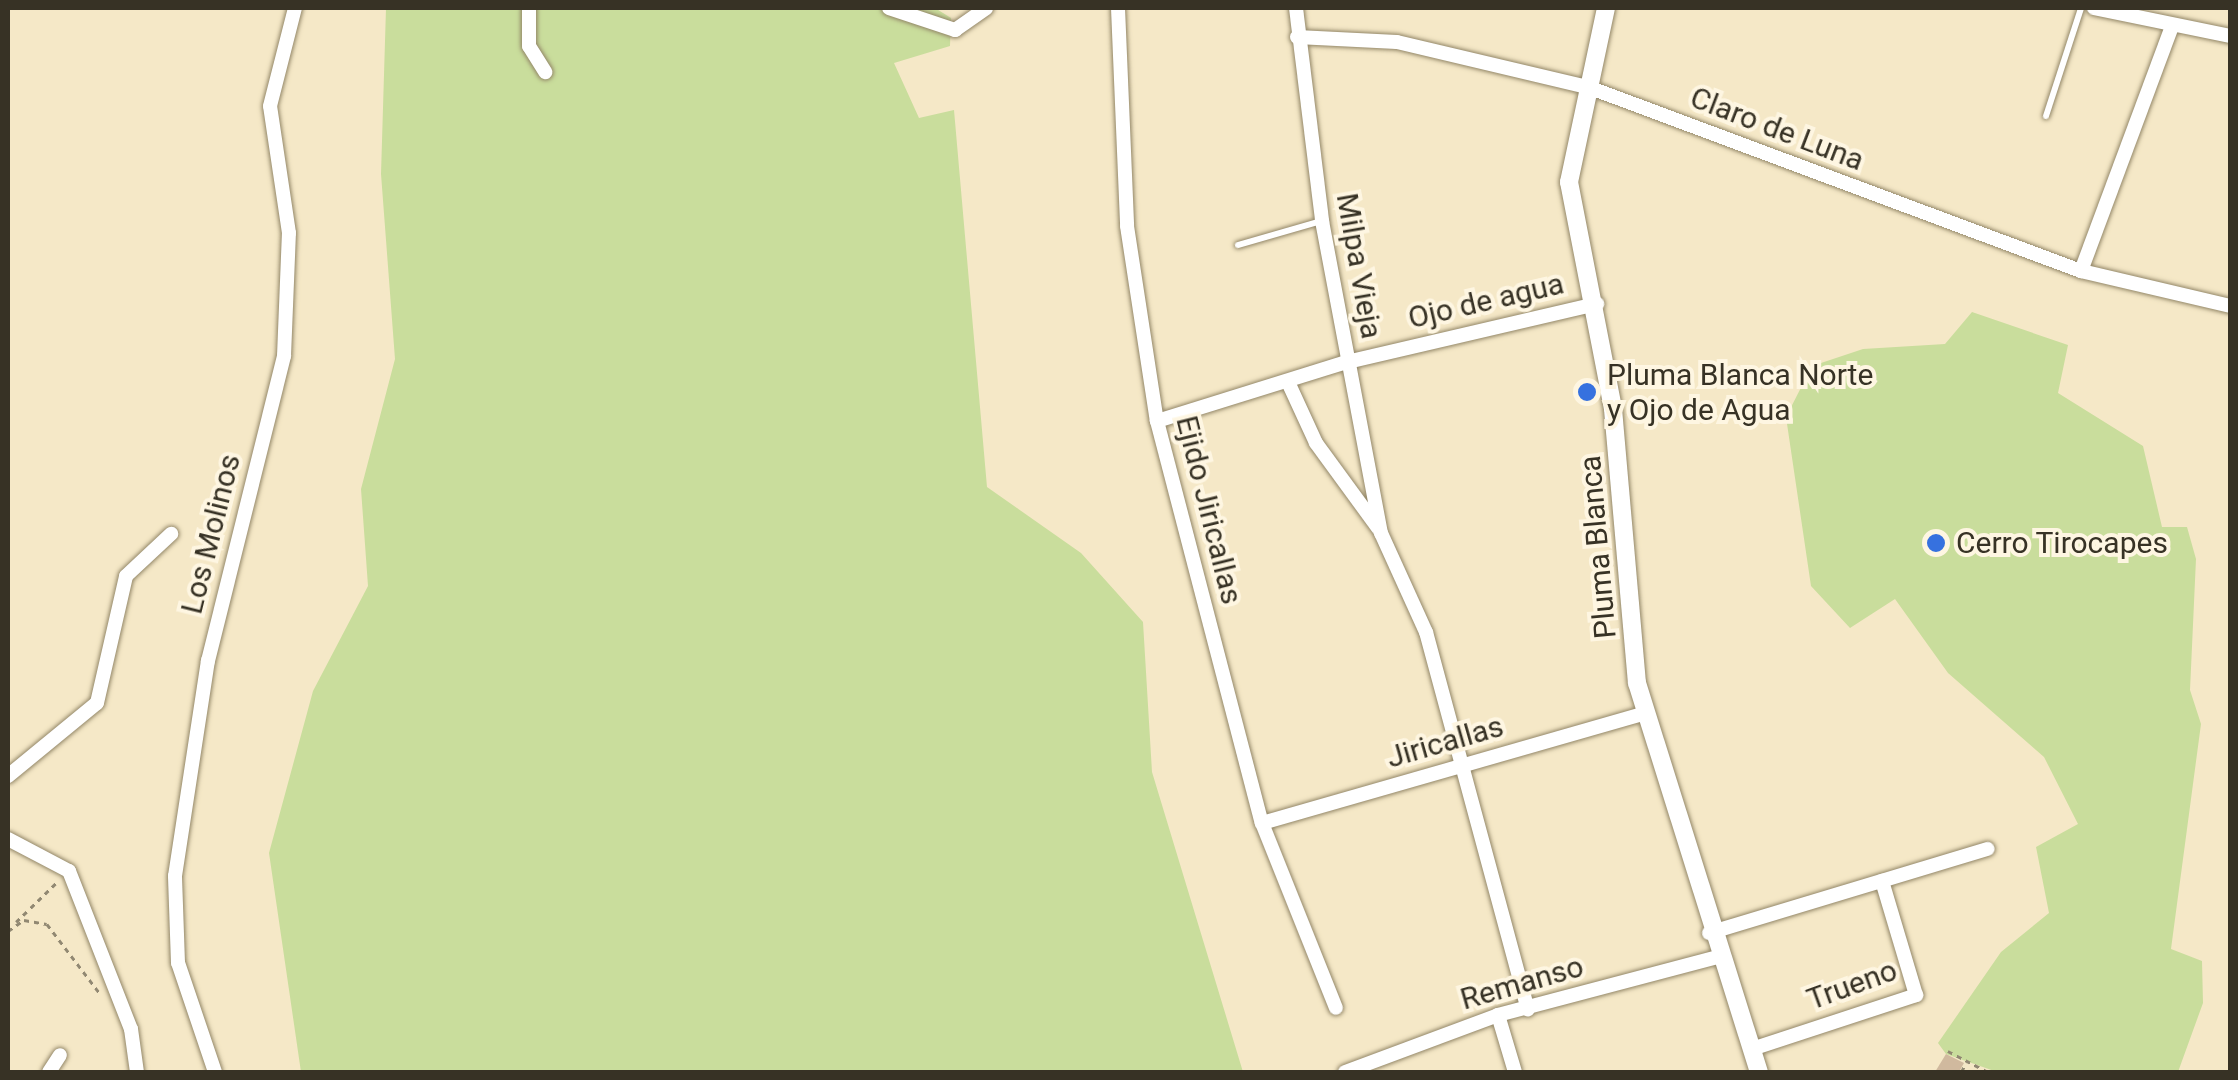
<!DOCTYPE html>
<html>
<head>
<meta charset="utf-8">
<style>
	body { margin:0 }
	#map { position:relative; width:2238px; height:1080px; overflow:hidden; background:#f5e8c7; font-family:Roboto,sans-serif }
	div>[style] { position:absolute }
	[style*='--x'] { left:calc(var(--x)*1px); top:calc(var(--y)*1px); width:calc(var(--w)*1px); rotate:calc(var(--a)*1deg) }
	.green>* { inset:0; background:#c9dd9c }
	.building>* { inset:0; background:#d0b99e }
	.path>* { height:2.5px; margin-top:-1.25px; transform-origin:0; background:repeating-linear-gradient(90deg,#918872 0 5px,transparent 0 10px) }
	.roads { filter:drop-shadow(0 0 2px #938768) drop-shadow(0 0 2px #938768) }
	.service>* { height:6px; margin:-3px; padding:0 3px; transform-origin:3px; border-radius:3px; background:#fff }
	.minor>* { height:14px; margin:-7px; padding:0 7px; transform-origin:7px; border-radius:7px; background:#fff }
	.tertiary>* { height:18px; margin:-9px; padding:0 9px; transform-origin:9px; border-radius:9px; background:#fff }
	.dots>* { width:28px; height:28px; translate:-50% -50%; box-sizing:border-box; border:5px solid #fef6e2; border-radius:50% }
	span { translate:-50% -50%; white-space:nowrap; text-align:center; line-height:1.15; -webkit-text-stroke:8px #fef6e2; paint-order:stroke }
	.street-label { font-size:30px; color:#373225 }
	.poi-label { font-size:30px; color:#373225 }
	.left { translate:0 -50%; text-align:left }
	.frame { position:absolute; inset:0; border:10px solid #373225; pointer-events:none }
</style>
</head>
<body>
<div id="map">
	<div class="green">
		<i style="clip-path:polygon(386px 8px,935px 8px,951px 18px,950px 46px,894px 63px,919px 118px,954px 110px,987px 487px,1081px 553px,1143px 622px,1152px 772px,1243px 1072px,301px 1072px,269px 853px,313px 691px,368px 586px,361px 489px,395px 359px,381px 174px)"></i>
		<i style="clip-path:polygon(1972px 312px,2068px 345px,2058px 393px,2143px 446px,2162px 527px,2187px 527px,2196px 559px,2190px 690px,2201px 724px,2171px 949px,2202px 961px,2203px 1003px,2178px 1072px,1997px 1072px,1946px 1054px,1938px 1043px,2001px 952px,2049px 913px,2036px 847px,2078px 824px,2044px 757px,1948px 673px,1895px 599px,1850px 628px,1811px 586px,1786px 417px,1812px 366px,1863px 349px,1945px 344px)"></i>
	</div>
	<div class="building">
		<i style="clip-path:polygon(1946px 1054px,1964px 1063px,1959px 1072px,1935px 1072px)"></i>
	</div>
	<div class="path">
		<i style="--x:16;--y:922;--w:57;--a:-44.3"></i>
		<i style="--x:8;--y:931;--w:19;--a:-35"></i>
		<i style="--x:24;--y:920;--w:23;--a:10"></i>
		<i style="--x:47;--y:924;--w:89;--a:52.7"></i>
		<i style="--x:1948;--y:1051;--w:45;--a:27.7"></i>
		<i style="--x:1961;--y:1072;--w:10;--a:-61"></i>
	</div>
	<div class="roads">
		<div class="service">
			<i style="--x:2046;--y:116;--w:114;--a:-72"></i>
			<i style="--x:1238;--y:245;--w:86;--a:-16.1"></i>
		</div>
		<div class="minor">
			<i style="--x:529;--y:8;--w:38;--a:90"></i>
			<i style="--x:529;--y:46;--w:31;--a:58"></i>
			<i style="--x:889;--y:8;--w:70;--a:18.4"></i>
			<i style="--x:955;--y:30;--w:38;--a:-35"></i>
			<i style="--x:1118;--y:8;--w:218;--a:87.6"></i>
			<i style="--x:1127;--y:226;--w:197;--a:81.3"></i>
			<i style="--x:1157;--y:421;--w:415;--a:75.4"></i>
			<i style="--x:1262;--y:823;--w:199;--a:68.2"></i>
			<i style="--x:1296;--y:8;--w:215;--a:83"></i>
			<i style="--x:1322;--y:221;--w:318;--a:79.3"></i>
			<i style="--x:1381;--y:533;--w:109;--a:65.6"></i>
			<i style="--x:1426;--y:632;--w:391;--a:74.9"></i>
			<i style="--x:2094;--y:8;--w:139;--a:11.6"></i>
			<i style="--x:1297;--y:37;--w:100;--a:2.9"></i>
			<i style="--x:1397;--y:42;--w:196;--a:13.3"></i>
			<i style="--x:1588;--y:87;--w:526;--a:20.47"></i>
			<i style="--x:2081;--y:271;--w:153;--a:13.2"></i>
			<i style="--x:2081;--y:271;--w:261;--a:-69.6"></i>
			<i style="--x:1288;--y:382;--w:67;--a:65.3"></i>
			<i style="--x:1316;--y:443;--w:105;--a:53.9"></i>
			<i style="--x:1157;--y:421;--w:199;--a:-17.3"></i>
			<i style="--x:1347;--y:362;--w:257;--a:-13.1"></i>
			<i style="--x:8;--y:776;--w:115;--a:-39.4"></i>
			<i style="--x:97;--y:703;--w:130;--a:-77.1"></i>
			<i style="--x:126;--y:576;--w:62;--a:-43"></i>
			<i style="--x:1262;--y:823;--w:396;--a:-16"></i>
			<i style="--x:8;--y:839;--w:69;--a:27.7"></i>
			<i style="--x:69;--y:871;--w:170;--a:68.6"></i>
			<i style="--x:131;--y:1029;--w:43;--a:82.1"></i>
			<i style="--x:1709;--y:933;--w:291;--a:-16.8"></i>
			<i style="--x:1498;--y:1015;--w:59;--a:73.4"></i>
			<i style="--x:1752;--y:1049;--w:173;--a:-18.2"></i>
			<i style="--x:1916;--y:995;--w:119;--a:-106.6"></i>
			<i style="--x:49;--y:1072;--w:20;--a:-57"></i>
			<i style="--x:215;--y:1072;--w:115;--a:-108.7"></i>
			<i style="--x:178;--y:963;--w:87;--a:-92"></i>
			<i style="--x:175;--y:876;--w:218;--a:-81.3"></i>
			<i style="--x:208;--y:661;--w:314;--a:-76"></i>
			<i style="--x:284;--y:356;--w:123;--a:-87.7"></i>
			<i style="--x:289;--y:233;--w:128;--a:-98.5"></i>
			<i style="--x:270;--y:106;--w:101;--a:-75.7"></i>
			<i style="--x:1345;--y:1072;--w:163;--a:-20.4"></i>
			<i style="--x:1498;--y:1015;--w:227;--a:-14.8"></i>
		</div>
		<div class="tertiary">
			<i style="--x:1606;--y:8;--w:178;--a:102"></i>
			<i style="--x:1569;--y:182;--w:231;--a:79"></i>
			<i style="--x:1613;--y:409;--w:275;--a:85"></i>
			<i style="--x:1637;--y:683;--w:408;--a:72.6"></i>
		</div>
	</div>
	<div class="dots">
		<i style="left:1587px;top:392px;background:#3671df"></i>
		<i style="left:1936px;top:543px;background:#3671df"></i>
	</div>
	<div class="street-label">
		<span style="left:1777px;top:129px;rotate:21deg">Claro de Luna</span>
		<span style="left:1359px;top:266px;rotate:80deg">Milpa Vieja</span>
		<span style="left:1486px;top:301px;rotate:-13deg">Ojo de agua</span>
		<span style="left:1209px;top:510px;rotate:76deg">Ejido Jiricallas</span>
		<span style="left:211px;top:534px;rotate:-76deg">Los Molinos</span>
		<span style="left:1598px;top:547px;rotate:-95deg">Pluma Blanca</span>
		<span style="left:1445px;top:742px;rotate:-16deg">Jiricallas</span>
		<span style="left:1522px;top:983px;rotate:-16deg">Remanso</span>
		<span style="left:1852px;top:985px;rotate:-20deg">Trueno</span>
	</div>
	<div class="poi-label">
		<span class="left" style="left:1607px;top:392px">Pluma Blanca Norte<br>y Ojo de Agua</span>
		<span class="left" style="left:1956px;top:543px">Cerro Tirocapes</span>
	</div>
	<div class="frame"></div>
</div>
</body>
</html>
